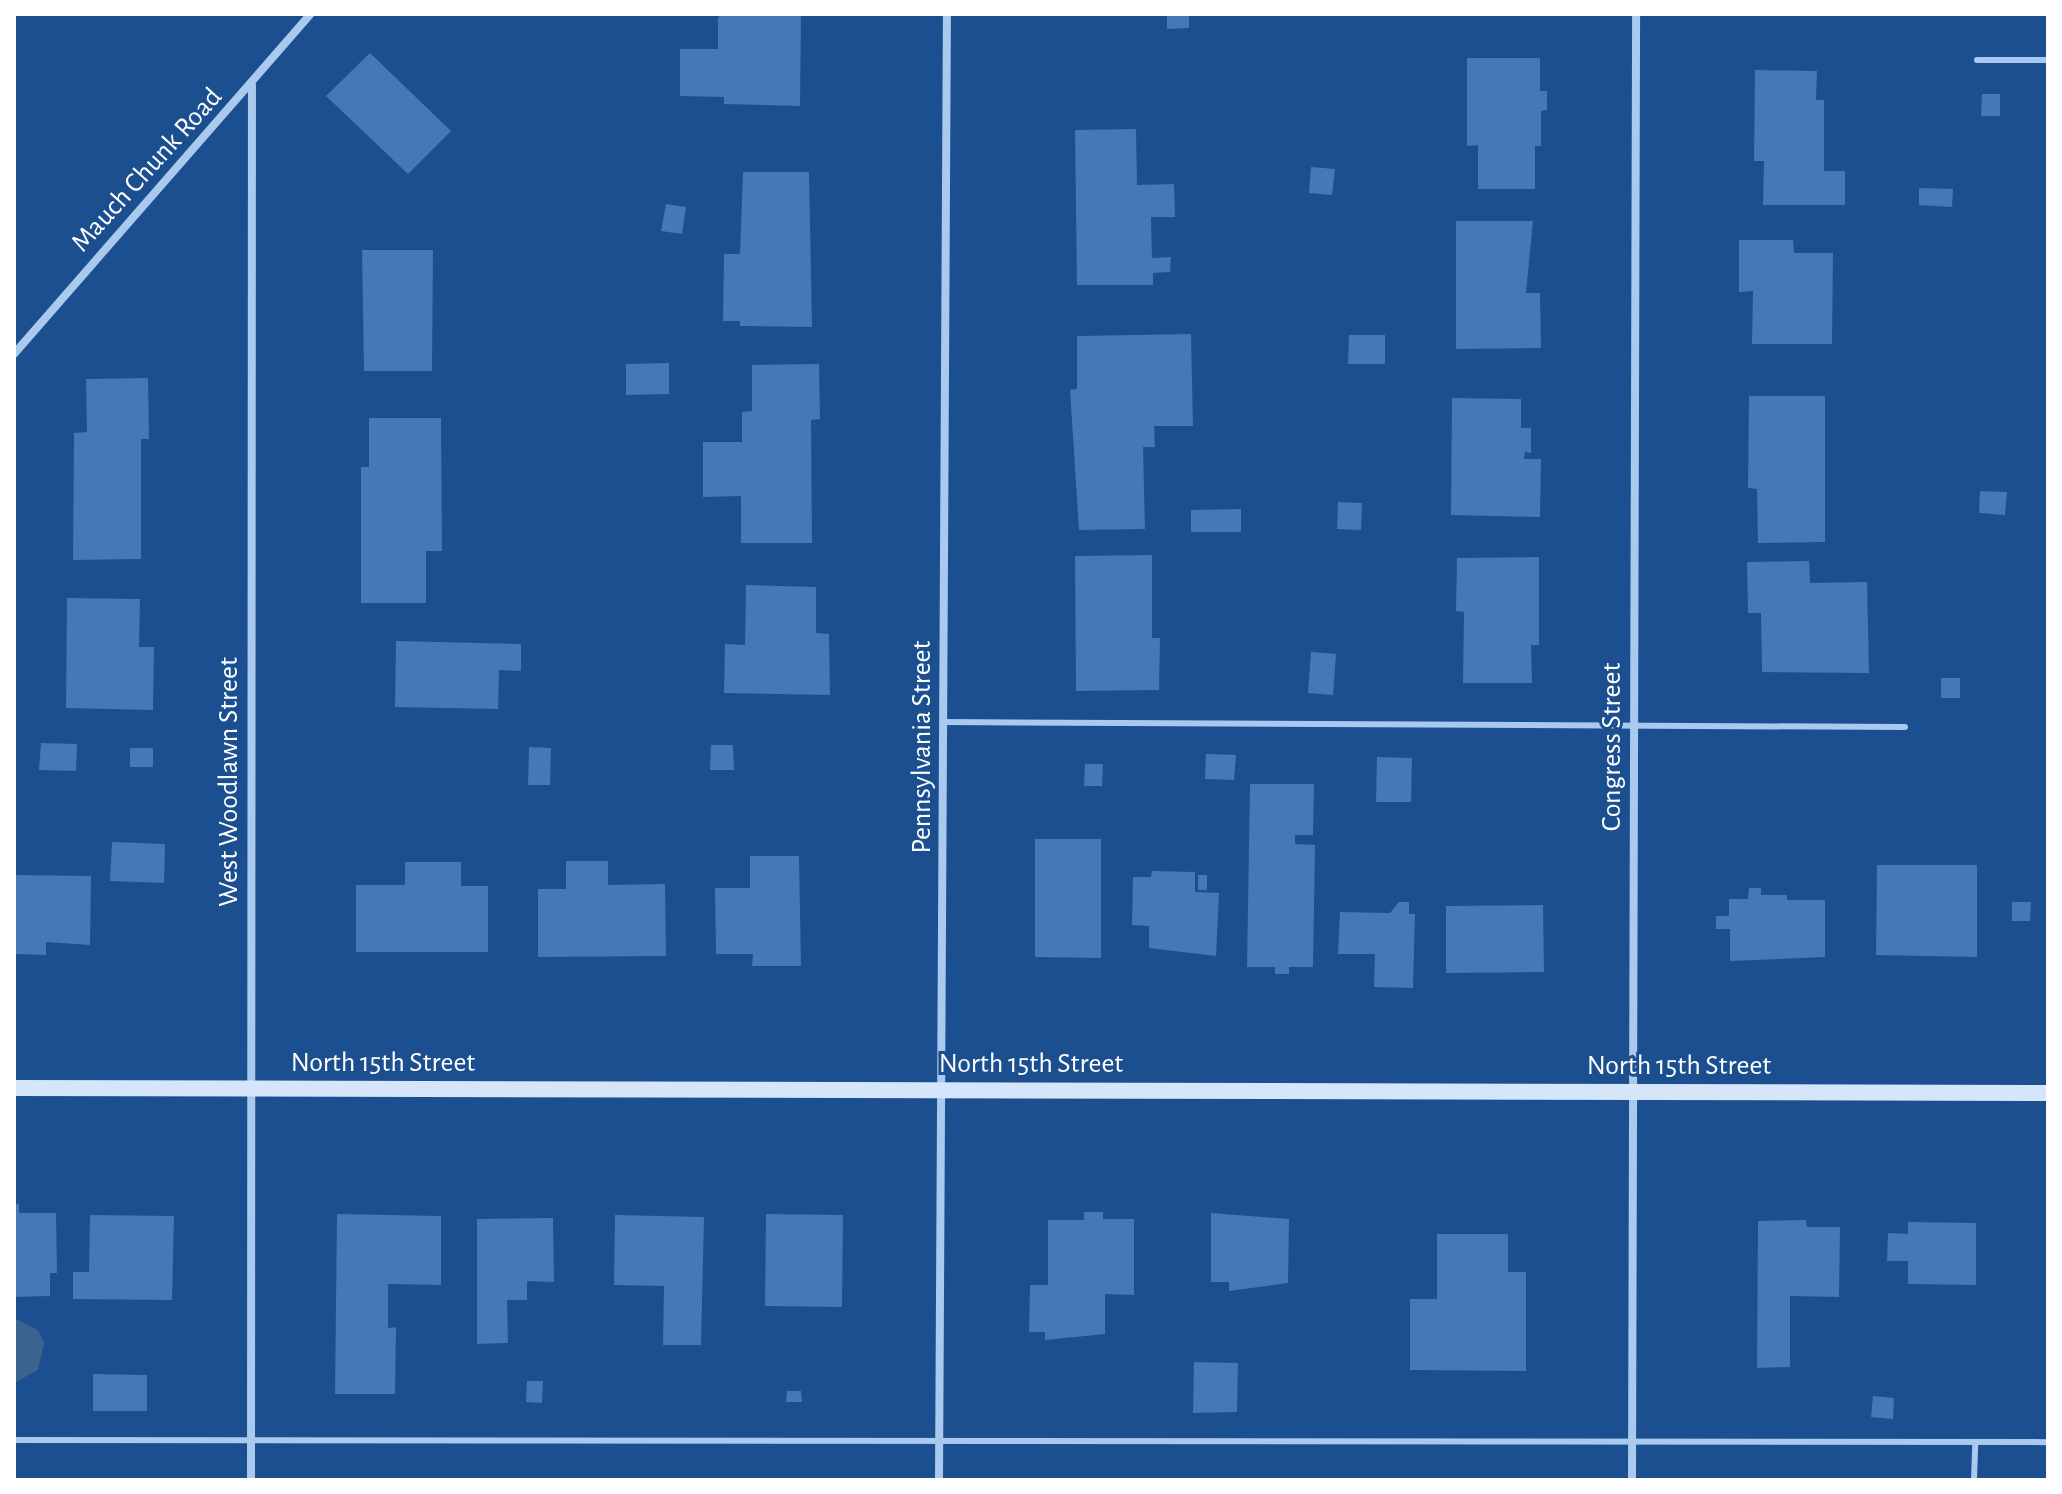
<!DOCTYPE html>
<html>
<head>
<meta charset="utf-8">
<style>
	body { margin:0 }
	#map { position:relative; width:2062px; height:1494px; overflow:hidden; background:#1b4f8f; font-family:"Alegreya Sans",sans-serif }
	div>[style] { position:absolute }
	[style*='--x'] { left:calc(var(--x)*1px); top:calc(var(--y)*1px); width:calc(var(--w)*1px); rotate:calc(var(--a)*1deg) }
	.water>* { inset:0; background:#3c6290 }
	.building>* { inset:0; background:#4478b7 }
	.lane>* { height:6px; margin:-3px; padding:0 3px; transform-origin:3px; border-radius:3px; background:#a9c9ee }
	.street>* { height:8px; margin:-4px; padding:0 4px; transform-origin:4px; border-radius:4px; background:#a9c9ee }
	.secondary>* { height:16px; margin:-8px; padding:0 8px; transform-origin:8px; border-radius:8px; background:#d6e6fa }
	span { translate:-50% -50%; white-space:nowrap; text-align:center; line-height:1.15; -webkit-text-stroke:6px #1b4f8f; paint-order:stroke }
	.street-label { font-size:28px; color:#fff }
	.frame { position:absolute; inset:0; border:16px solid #fff; pointer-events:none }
</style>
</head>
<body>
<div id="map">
	<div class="water">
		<i style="clip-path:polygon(14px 1318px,38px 1330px,44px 1343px,38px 1370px,14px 1383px)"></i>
	</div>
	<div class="building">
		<i style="clip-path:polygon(725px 14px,801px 14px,800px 106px,724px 104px,724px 97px,680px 96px,680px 49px,718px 49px,718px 17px)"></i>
		<i style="clip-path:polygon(1167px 14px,1189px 14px,1189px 28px,1167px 29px)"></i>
		<i style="clip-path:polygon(370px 53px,451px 131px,408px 174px,326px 96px)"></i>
		<i style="clip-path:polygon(1467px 58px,1540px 58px,1540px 91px,1547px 91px,1547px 110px,1541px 111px,1541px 146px,1535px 146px,1535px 189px,1478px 189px,1478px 145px,1467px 146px)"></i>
		<i style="clip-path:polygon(1755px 70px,1817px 71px,1816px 100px,1824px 100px,1824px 171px,1845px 171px,1845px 205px,1763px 205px,1764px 161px,1754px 161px)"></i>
		<i style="clip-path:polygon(1982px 94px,2000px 94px,2000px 116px,1981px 116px)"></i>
		<i style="clip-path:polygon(1136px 129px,1137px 185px,1174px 184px,1175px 217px,1151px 217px,1152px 258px,1171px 257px,1170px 272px,1153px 273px,1153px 285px,1077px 285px,1075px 130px)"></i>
		<i style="clip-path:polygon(1311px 167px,1335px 169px,1332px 195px,1309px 193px)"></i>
		<i style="clip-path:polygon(743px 172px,809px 172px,812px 327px,740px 326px,740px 321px,723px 321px,724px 254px,740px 254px)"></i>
		<i style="clip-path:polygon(1919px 188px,1953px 189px,1952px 207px,1919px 205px)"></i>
		<i style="clip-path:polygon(666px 204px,686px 207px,682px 234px,661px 231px)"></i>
		<i style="clip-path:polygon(1456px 221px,1533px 221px,1526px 293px,1540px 293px,1541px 348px,1456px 349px)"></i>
		<i style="clip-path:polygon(1739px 240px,1793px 240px,1794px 253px,1833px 253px,1832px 344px,1752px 344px,1753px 291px,1739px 292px)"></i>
		<i style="clip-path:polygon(362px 250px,433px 250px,432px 371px,364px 371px)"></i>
		<i style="clip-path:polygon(1191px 334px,1193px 426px,1154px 426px,1155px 447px,1143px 447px,1145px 529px,1079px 530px,1070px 390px,1077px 389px,1077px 336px)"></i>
		<i style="clip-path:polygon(1349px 335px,1385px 335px,1385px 364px,1348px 364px)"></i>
		<i style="clip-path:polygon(669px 363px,669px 394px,626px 395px,626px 364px)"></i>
		<i style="clip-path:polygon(819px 364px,820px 419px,811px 420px,812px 543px,741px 543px,741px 496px,703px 497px,703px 442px,742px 442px,742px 412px,752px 411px,752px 365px)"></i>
		<i style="clip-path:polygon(148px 378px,149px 439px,141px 439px,141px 559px,73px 560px,74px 433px,87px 432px,86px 379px)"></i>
		<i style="clip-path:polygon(1749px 396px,1825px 396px,1825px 542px,1758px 543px,1757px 489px,1748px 488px)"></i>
		<i style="clip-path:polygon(1452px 398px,1521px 399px,1521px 428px,1531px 428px,1531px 453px,1525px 452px,1524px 459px,1541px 459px,1540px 517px,1451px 515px)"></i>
		<i style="clip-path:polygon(369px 418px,441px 418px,442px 551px,426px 551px,426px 603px,361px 603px,361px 467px,369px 467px)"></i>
		<i style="clip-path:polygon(1980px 491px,2007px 492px,2005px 515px,1979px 513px)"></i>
		<i style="clip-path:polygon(1338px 502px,1362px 503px,1361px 530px,1337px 529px)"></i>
		<i style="clip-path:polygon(1241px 509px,1241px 532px,1191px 532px,1191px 510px)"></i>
		<i style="clip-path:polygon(1152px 555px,1152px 638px,1160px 638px,1159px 690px,1076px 691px,1075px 556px)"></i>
		<i style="clip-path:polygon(1539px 557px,1539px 645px,1531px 645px,1532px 683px,1463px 683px,1464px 612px,1456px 611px,1457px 558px)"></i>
		<i style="clip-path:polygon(1809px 561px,1810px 583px,1867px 582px,1869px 673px,1762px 672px,1761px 613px,1748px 613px,1747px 562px)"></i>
		<i style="clip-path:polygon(746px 585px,816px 587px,816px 633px,829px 634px,830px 695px,724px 693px,725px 644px,745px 645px)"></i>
		<i style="clip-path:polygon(67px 598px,140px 599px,139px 647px,154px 647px,153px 710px,66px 708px)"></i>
		<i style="clip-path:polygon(396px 641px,521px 644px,521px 671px,499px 670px,498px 709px,395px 707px)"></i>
		<i style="clip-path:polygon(1311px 652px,1336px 654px,1333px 695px,1308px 693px)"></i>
		<i style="clip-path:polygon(1941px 678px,1960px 678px,1960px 698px,1941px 698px)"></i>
		<i style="clip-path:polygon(41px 743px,77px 744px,76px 771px,39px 770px)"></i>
		<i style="clip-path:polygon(711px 745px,733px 745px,734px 770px,710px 770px)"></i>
		<i style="clip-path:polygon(529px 747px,551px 748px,550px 785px,528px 785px)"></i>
		<i style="clip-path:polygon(130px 748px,153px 748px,153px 767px,130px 767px)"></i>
		<i style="clip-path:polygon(1206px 754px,1236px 755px,1234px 780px,1205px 779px)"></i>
		<i style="clip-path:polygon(1377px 757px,1412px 758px,1411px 802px,1376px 802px)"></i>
		<i style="clip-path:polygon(1085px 764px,1103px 764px,1102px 786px,1084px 786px)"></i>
		<i style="clip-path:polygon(1250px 784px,1314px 784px,1313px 835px,1295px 835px,1295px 844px,1315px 845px,1313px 967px,1289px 967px,1289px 974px,1275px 974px,1275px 967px,1247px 967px)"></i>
		<i style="clip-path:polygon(1035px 839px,1101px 839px,1101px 958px,1035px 957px)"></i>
		<i style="clip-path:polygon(112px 842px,165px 844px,164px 883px,110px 881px)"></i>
		<i style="clip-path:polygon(750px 856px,799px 856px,801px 966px,752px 966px,753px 954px,716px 954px,715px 888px,750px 888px)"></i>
		<i style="clip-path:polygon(566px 861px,608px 861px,608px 885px,665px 884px,666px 956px,538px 957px,538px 889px,566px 889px)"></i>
		<i style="clip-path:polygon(405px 862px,461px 862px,461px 886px,488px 886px,488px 952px,356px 952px,356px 885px,405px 885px)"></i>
		<i style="clip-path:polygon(1877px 865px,1977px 865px,1977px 957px,1876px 955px)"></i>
		<i style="clip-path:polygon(1152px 871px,1195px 872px,1195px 892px,1219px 893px,1216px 956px,1149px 948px,1149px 926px,1132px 925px,1133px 877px,1151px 877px)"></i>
		<i style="clip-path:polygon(14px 875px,91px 876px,90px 945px,46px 942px,46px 955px,14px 954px)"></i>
		<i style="clip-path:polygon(1198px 875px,1207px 875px,1207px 890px,1198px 890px)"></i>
		<i style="clip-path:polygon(1749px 888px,1761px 888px,1761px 895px,1787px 895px,1787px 900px,1825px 900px,1825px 957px,1730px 961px,1730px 929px,1716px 929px,1716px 916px,1729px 916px,1729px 899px,1748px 899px)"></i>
		<i style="clip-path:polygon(1399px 902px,1409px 902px,1409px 914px,1415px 914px,1413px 988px,1374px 987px,1375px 954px,1338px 954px,1340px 912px,1390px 913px)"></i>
		<i style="clip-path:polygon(2012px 902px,2031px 902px,2030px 921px,2012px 921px)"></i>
		<i style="clip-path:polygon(1543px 905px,1544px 972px,1446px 973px,1446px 906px)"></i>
		<i style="clip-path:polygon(14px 1204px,19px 1204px,19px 1213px,56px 1213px,57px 1273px,50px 1273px,50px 1296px,14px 1297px)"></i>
		<i style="clip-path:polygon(1084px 1212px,1103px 1212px,1103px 1219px,1134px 1219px,1134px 1295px,1105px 1294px,1105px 1334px,1045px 1340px,1045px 1332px,1029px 1332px,1030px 1285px,1048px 1285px,1048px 1220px,1084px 1220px)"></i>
		<i style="clip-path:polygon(1211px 1213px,1289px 1219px,1288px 1283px,1229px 1291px,1229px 1282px,1211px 1282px)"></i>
		<i style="clip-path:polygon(337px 1214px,441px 1216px,441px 1285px,388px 1284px,388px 1328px,396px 1327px,395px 1394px,335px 1394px)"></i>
		<i style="clip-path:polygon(766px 1214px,843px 1215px,842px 1307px,765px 1306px)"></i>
		<i style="clip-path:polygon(90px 1215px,174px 1216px,172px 1300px,73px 1299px,73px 1272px,89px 1272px)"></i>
		<i style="clip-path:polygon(615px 1215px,704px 1217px,701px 1345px,663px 1345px,664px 1286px,614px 1285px)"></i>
		<i style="clip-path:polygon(553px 1218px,554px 1282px,527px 1281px,527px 1300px,507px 1300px,508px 1343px,477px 1344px,477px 1219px)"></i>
		<i style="clip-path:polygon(1806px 1220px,1807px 1227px,1840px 1227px,1839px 1297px,1790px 1296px,1790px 1367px,1757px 1368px,1758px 1221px)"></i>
		<i style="clip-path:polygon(1908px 1222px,1976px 1223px,1976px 1285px,1908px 1284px,1908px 1261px,1887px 1261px,1888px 1233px,1908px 1234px)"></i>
		<i style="clip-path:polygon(1437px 1234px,1508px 1234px,1508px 1272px,1526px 1272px,1526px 1371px,1410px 1370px,1410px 1299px,1437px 1299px)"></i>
		<i style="clip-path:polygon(1194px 1362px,1238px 1363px,1237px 1412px,1193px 1413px)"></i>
		<i style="clip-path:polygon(93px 1374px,147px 1375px,147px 1411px,93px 1411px)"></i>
		<i style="clip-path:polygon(527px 1381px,543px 1381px,542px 1403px,526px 1402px)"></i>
		<i style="clip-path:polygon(787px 1391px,801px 1391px,802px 1402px,786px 1402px)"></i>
		<i style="clip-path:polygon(1873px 1396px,1894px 1398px,1893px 1419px,1871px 1417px)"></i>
	</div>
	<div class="lane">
		<i style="--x:1977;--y:60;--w:71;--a:0"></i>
		<i style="--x:944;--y:722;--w:961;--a:0.3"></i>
		<i style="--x:14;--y:1440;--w:2034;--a:0.06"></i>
		<i style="--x:1974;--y:1480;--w:38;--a:-88"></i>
	</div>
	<div class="street">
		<i style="--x:14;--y:354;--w:451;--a:-48.9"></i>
		<i style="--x:251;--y:1480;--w:1395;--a:-89.96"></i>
		<i style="--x:939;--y:1480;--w:1466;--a:-89.69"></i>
		<i style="--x:1632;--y:1480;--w:1466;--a:-89.84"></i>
	</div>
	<div class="secondary">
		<i style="--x:14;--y:1088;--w:2034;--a:0.14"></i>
	</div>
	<div class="street-label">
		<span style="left:147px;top:170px;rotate:-48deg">Mauch Chunk Road</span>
		<span style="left:922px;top:747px;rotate:-90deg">Pennsylvania Street</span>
		<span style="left:1612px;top:747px;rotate:-90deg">Congress Street</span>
		<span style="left:229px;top:782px;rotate:-90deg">West Woodlawn Street</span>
		<span style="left:383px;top:1063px">North 15th Street</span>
		<span style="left:1031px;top:1064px">North 15th Street</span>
		<span style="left:1679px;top:1066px">North 15th Street</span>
	</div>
	<div class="frame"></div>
</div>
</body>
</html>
